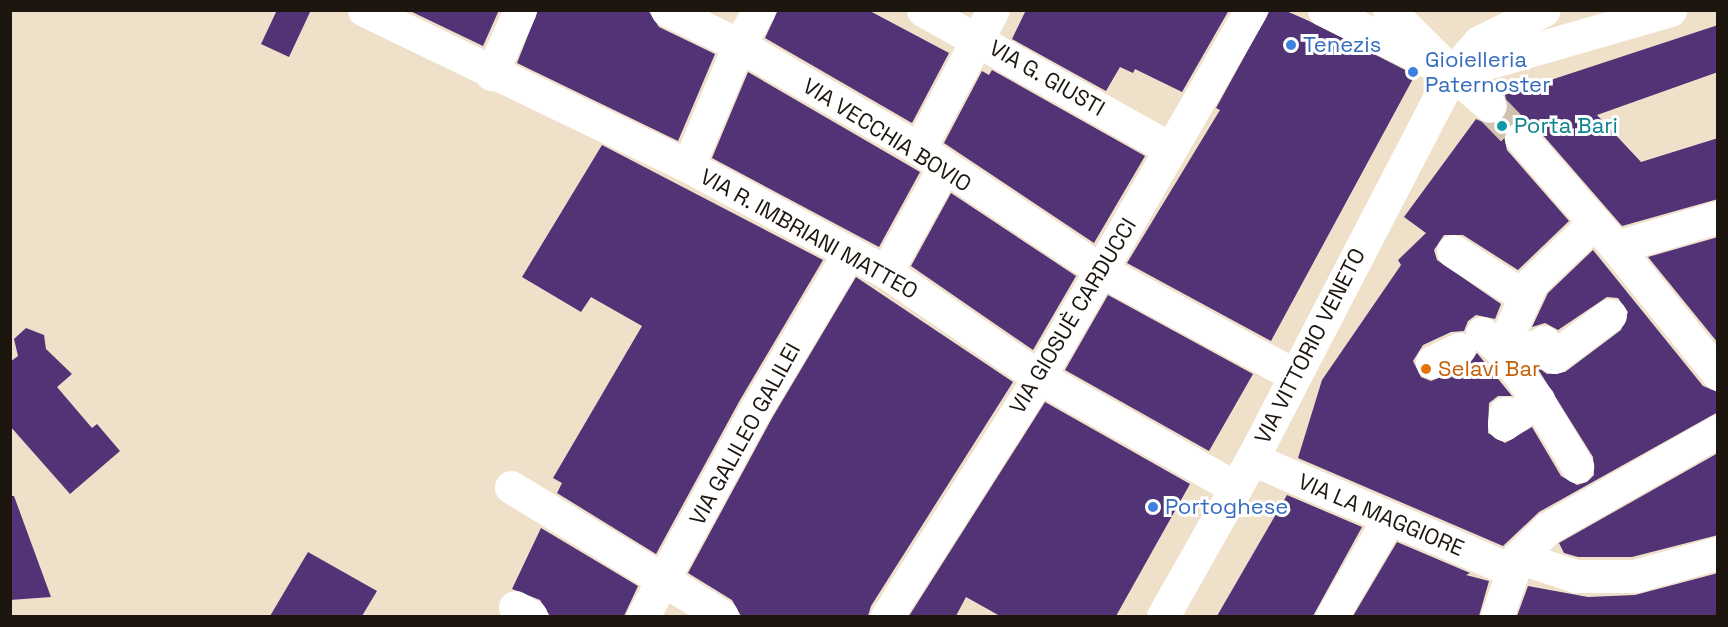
<!DOCTYPE html>
<html>
<head>
<meta charset="utf-8">
<style>
	body { margin:0 }
	#map { position:relative; width:1728px; height:627px; overflow:hidden; background:#efe0ca; font-family:"Space Grotesk",sans-serif }
	div>[style] { position:absolute }
	[style*='--x'] { left:calc(var(--x)*1px); top:calc(var(--y)*1px); width:calc(var(--w)*1px); rotate:calc(var(--a)*1deg) }
	.building>* { inset:0; background:#513376 }
	.minor-tunnel>* { height:33px; margin-top:-16.5px; transform-origin:0; background:repeating-linear-gradient(90deg,#cfc2ae 0 33px,transparent 0 49px) }
	.minor>* { height:33px; margin:-16.5px; padding:0 16.5px; transform-origin:16.5px; border-radius:16.5px; background:#fff }
	.major>* { height:33px; margin:-16.5px; padding:0 16.5px; transform-origin:16.5px; border-radius:16.5px; background:#fff }
	.dots>* { width:16px; height:16px; translate:-50% -50%; box-sizing:border-box; border:3px solid #fff; border-radius:50% }
	span { translate:-50% -50%; white-space:nowrap; text-align:center; line-height:1.15; -webkit-text-stroke:6px #fff; paint-order:stroke }
	.shop-label { font-size:22px; color:#366cbe }
	.left { translate:0 -50%; text-align:left }
	.street-label { font-size:22px; color:#1c160e }
	.culture-label { font-size:22px; color:#0d838f }
	.food-label { font-size:22px; color:#c56008 }
	.frame { position:absolute; inset:0; border:12px solid #1c160e; pointer-events:none }
</style>
</head>
<body>
<div id="map">
	<div class="building">
		<i style="clip-path:polygon(277px 10px,311px 10px,289px 57px,261px 44px)"></i>
		<i style="clip-path:polygon(408px 10px,499px 10px,483px 46px)"></i>
		<i style="clip-path:polygon(538px 10px,648px 10px,659px 27px,715px 54px,678px 141px,517px 63px)"></i>
		<i style="clip-path:polygon(778px 10px,868px 10px,949px 53px,912px 123px,765px 38px)"></i>
		<i style="clip-path:polygon(1026px 10px,1229px 10px,1182px 92px,1135px 69px,1133px 73px,1120px 67px,1106px 91px,1012px 39px)"></i>
		<i style="clip-path:polygon(1270px 10px,1284px 10px,1309px 21px,1415px 75px,1271px 341px,1127px 263px,1220px 110px,1216px 108px)"></i>
		<i style="clip-path:polygon(1718px 25px,1718px 72px,1597px 115px,1641px 162px,1718px 138px,1718px 199px,1622px 226px,1535px 126px,1527px 120px,1509px 124px,1503px 132px,1507px 150px,1569px 221px,1518px 270px,1463px 235px,1444px 235px,1434px 250px,1437px 260px,1501px 304px,1495px 319px,1476px 315px,1468px 321px,1464px 331px,1451px 332px,1423px 345px,1413px 361px,1421px 377px,1431px 381px,1467px 366px,1477px 353px,1512px 396px,1498px 396px,1489px 403px,1488px 433px,1505px 443px,1532px 427px,1561px 476px,1577px 485px,1587px 482px,1594px 475px,1593px 457px,1536px 366px,1547px 374px,1565px 372px,1621px 330px,1628px 312px,1618px 298px,1607px 297px,1558px 330px,1545px 323px,1532px 327px,1548px 293px,1593px 250px,1703px 386px,1718px 392px,1718px 412px,1539px 512px,1503px 546px,1298px 458px,1322px 380px,1401px 265px,1398px 260px,1426px 233px,1404px 217px,1476px 119px,1487px 124px,1504px 119px,1508px 109px,1505px 95px)"></i>
		<i style="clip-path:polygon(992px 70px,1145px 156px,1094px 243px,944px 143px,982px 71px,989px 75px)"></i>
		<i style="clip-path:polygon(748px 72px,920px 172px,879px 247px,712px 158px)"></i>
		<i style="clip-path:polygon(602px 145px,823px 260px,740px 400px,656px 554px,557px 493px,562px 483px,553px 478px,642px 326px,591px 297px,581px 312px,522px 277px)"></i>
		<i style="clip-path:polygon(951px 193px,1076px 276px,1033px 350px,911px 266px)"></i>
		<i style="clip-path:polygon(1718px 237px,1718px 343px,1648px 257px)"></i>
		<i style="clip-path:polygon(856px 277px,1013px 382px,871px 606px,868px 616px,741px 616px,732px 600px,688px 573px,772px 418px)"></i>
		<i style="clip-path:polygon(1108px 295px,1253px 374px,1209px 451px,1065px 370px)"></i>
		<i style="clip-path:polygon(26px 328px,44px 335px,46px 349px,72px 374px,57px 387px,92px 428px,97px 424px,120px 451px,70px 494px,10px 426px,10px 362px,18px 356px,14px 339px)"></i>
		<i style="clip-path:polygon(1045px 402px,1190px 484px,1116px 616px,1000px 616px,966px 597px,956px 616px,909px 616px)"></i>
		<i style="clip-path:polygon(1718px 453px,1718px 535px,1632px 557px,1578px 557px,1564px 553px,1559px 543px)"></i>
		<i style="clip-path:polygon(1287px 495px,1362px 527px,1313px 616px,1217px 616px)"></i>
		<i style="clip-path:polygon(10px 496px,14px 496px,51px 597px,10px 600px)"></i>
		<i style="clip-path:polygon(541px 528px,638px 586px,624px 616px,550px 616px,540px 600px,512px 589px)"></i>
		<i style="clip-path:polygon(1397px 542px,1470px 573px,1466px 575px,1489px 581px,1479px 616px,1353px 616px)"></i>
		<i style="clip-path:polygon(308px 552px,377px 591px,362px 616px,270px 616px)"></i>
		<i style="clip-path:polygon(1718px 573px,1718px 616px,1517px 616px,1528px 586px,1588px 597px,1635px 595px)"></i>
	</div>
	<div class="minor-tunnel">
		<i style="--x:1490;--y:106;--w:45;--a:45.9"></i>
	</div>
	<div class="minor">
		<i style="--x:364;--y:10;--w:360;--a:25.7"></i>
		<i style="--x:688;--y:166;--w:225;--a:28.2"></i>
		<i style="--x:886;--y:272;--w:186;--a:34.5"></i>
		<i style="--x:1039;--y:377;--w:226;--a:29.4"></i>
		<i style="--x:667;--y:10;--w:80;--a:25.9"></i>
		<i style="--x:739;--y:45;--w:208;--a:30"></i>
		<i style="--x:919;--y:149;--w:220;--a:33.7"></i>
		<i style="--x:1102;--y:271;--w:218;--a:28.4"></i>
		<i style="--x:923;--y:10;--w:282;--a:29.3"></i>
		<i style="--x:1324;--y:10;--w:143;--a:26.2"></i>
		<i style="--x:1452;--y:73;--w:50;--a:41"></i>
		<i style="--x:1452;--y:73;--w:227;--a:-16.1"></i>
		<i style="--x:1452;--y:73;--w:41;--a:-48.9"></i>
		<i style="--x:1479;--y:42;--w:72;--a:-26.2"></i>
		<i style="--x:491;--y:74;--w:70;--a:-65.6"></i>
		<i style="--x:1521;--y:138;--w:145;--a:48.9"></i>
		<i style="--x:1616;--y:247;--w:163;--a:51.2"></i>
		<i style="--x:919;--y:149;--w:157;--a:-62"></i>
		<i style="--x:688;--y:166;--w:131;--a:-67.1"></i>
		<i style="--x:739;--y:45;--w:40;--a:-60.3"></i>
		<i style="--x:1616;--y:247;--w:106;--a:-16.4"></i>
		<i style="--x:1453;--y:251;--w:85;--a:32.6"></i>
		<i style="--x:886;--y:272;--w:118;--a:-61"></i>
		<i style="--x:1482;--y:333;--w:25;--a:42"></i>
		<i style="--x:1501;--y:350;--w:75;--a:-65.5"></i>
		<i style="--x:1532;--y:282;--w:84;--a:-43.6"></i>
		<i style="--x:1532;--y:348;--w:13;--a:-27"></i>
		<i style="--x:1544;--y:342;--w:18;--a:56"></i>
		<i style="--x:1554;--y:357;--w:70;--a:-36.9"></i>
		<i style="--x:1501;--y:350;--w:57;--a:53.5"></i>
		<i style="--x:1535;--y:396;--w:82;--a:59"></i>
		<i style="--x:1432;--y:362;--w:30;--a:-26"></i>
		<i style="--x:1505;--y:413;--w:11;--a:95"></i>
		<i style="--x:1504;--y:424;--w:42;--a:-35.2"></i>
		<i style="--x:1252;--y:459;--w:282;--a:23.2"></i>
		<i style="--x:511;--y:487;--w:247;--a:31.4"></i>
		<i style="--x:1518;--y:557;--w:60;--a:18.4"></i>
		<i style="--x:1575;--y:576;--w:60;--a:0"></i>
		<i style="--x:1635;--y:576;--w:86;--a:-15.5"></i>
		<i style="--x:515;--y:607;--w:18;--a:29"></i>
		<i style="--x:643;--y:616;--w:236;--a:-61.4"></i>
		<i style="--x:756;--y:409;--w:182;--a:-59.2"></i>
		<i style="--x:887;--y:616;--w:283;--a:-57.5"></i>
		<i style="--x:1039;--y:377;--w:424;--a:-60"></i>
		<i style="--x:1332;--y:616;--w:113;--a:-59.8"></i>
		<i style="--x:1497;--y:616;--w:63;--a:-70.4"></i>
		<i style="--x:1518;--y:557;--w:42;--a:-44"></i>
		<i style="--x:1548;--y:528;--w:196;--a:-29.7"></i>
	</div>
	<div class="major">
		<i style="--x:1163;--y:616;--w:180;--a:-60.5"></i>
		<i style="--x:1252;--y:459;--w:435;--a:-62.6"></i>
		<i style="--x:1452;--y:73;--w:89;--a:-135"></i>
	</div>
	<div class="dots">
		<i style="left:1291px;top:45px;background:#3f7fe0"></i>
		<i style="left:1413px;top:72px;background:#3f7fe0"></i>
		<i style="left:1502px;top:126px;background:#0f9aa8"></i>
		<i style="left:1426px;top:369px;background:#e8710a"></i>
		<i style="left:1153px;top:507px;background:#3f7fe0"></i>
	</div>
	<div class="shop-label">
		<span class="left" style="left:1303px;top:45px">Tenezis</span>
		<span class="left" style="left:1425px;top:72px">Gioielleria<br>Paternoster</span>
		<span class="left" style="left:1165px;top:507px">Portoghese</span>
	</div>
	<div class="street-label">
		<span style="left:1047px;top:78px;rotate:30deg">VIA G. GIUSTI</span>
		<span style="left:887px;top:135px;rotate:32deg">VIA VECCHIA BOVIO</span>
		<span style="left:809px;top:234px;rotate:29deg">VIA R. IMBRIANI MATTEO</span>
		<span style="left:1073px;top:316px;rotate:-59deg">VIA GIOSUÈ CARDUCCI</span>
		<span style="left:1310px;top:346px;rotate:-63deg">VIA VITTORIO VENETO</span>
		<span style="left:745px;top:434px;rotate:-61deg">VIA GALILEO GALILEI</span>
		<span style="left:1381px;top:515px;rotate:23deg">VIA LA MAGGIORE</span>
	</div>
	<div class="culture-label">
		<span class="left" style="left:1514px;top:126px">Porta Bari</span>
	</div>
	<div class="food-label">
		<span class="left" style="left:1438px;top:369px">Selavi Bar</span>
	</div>
	<div class="frame"></div>
</div>
</body>
</html>
